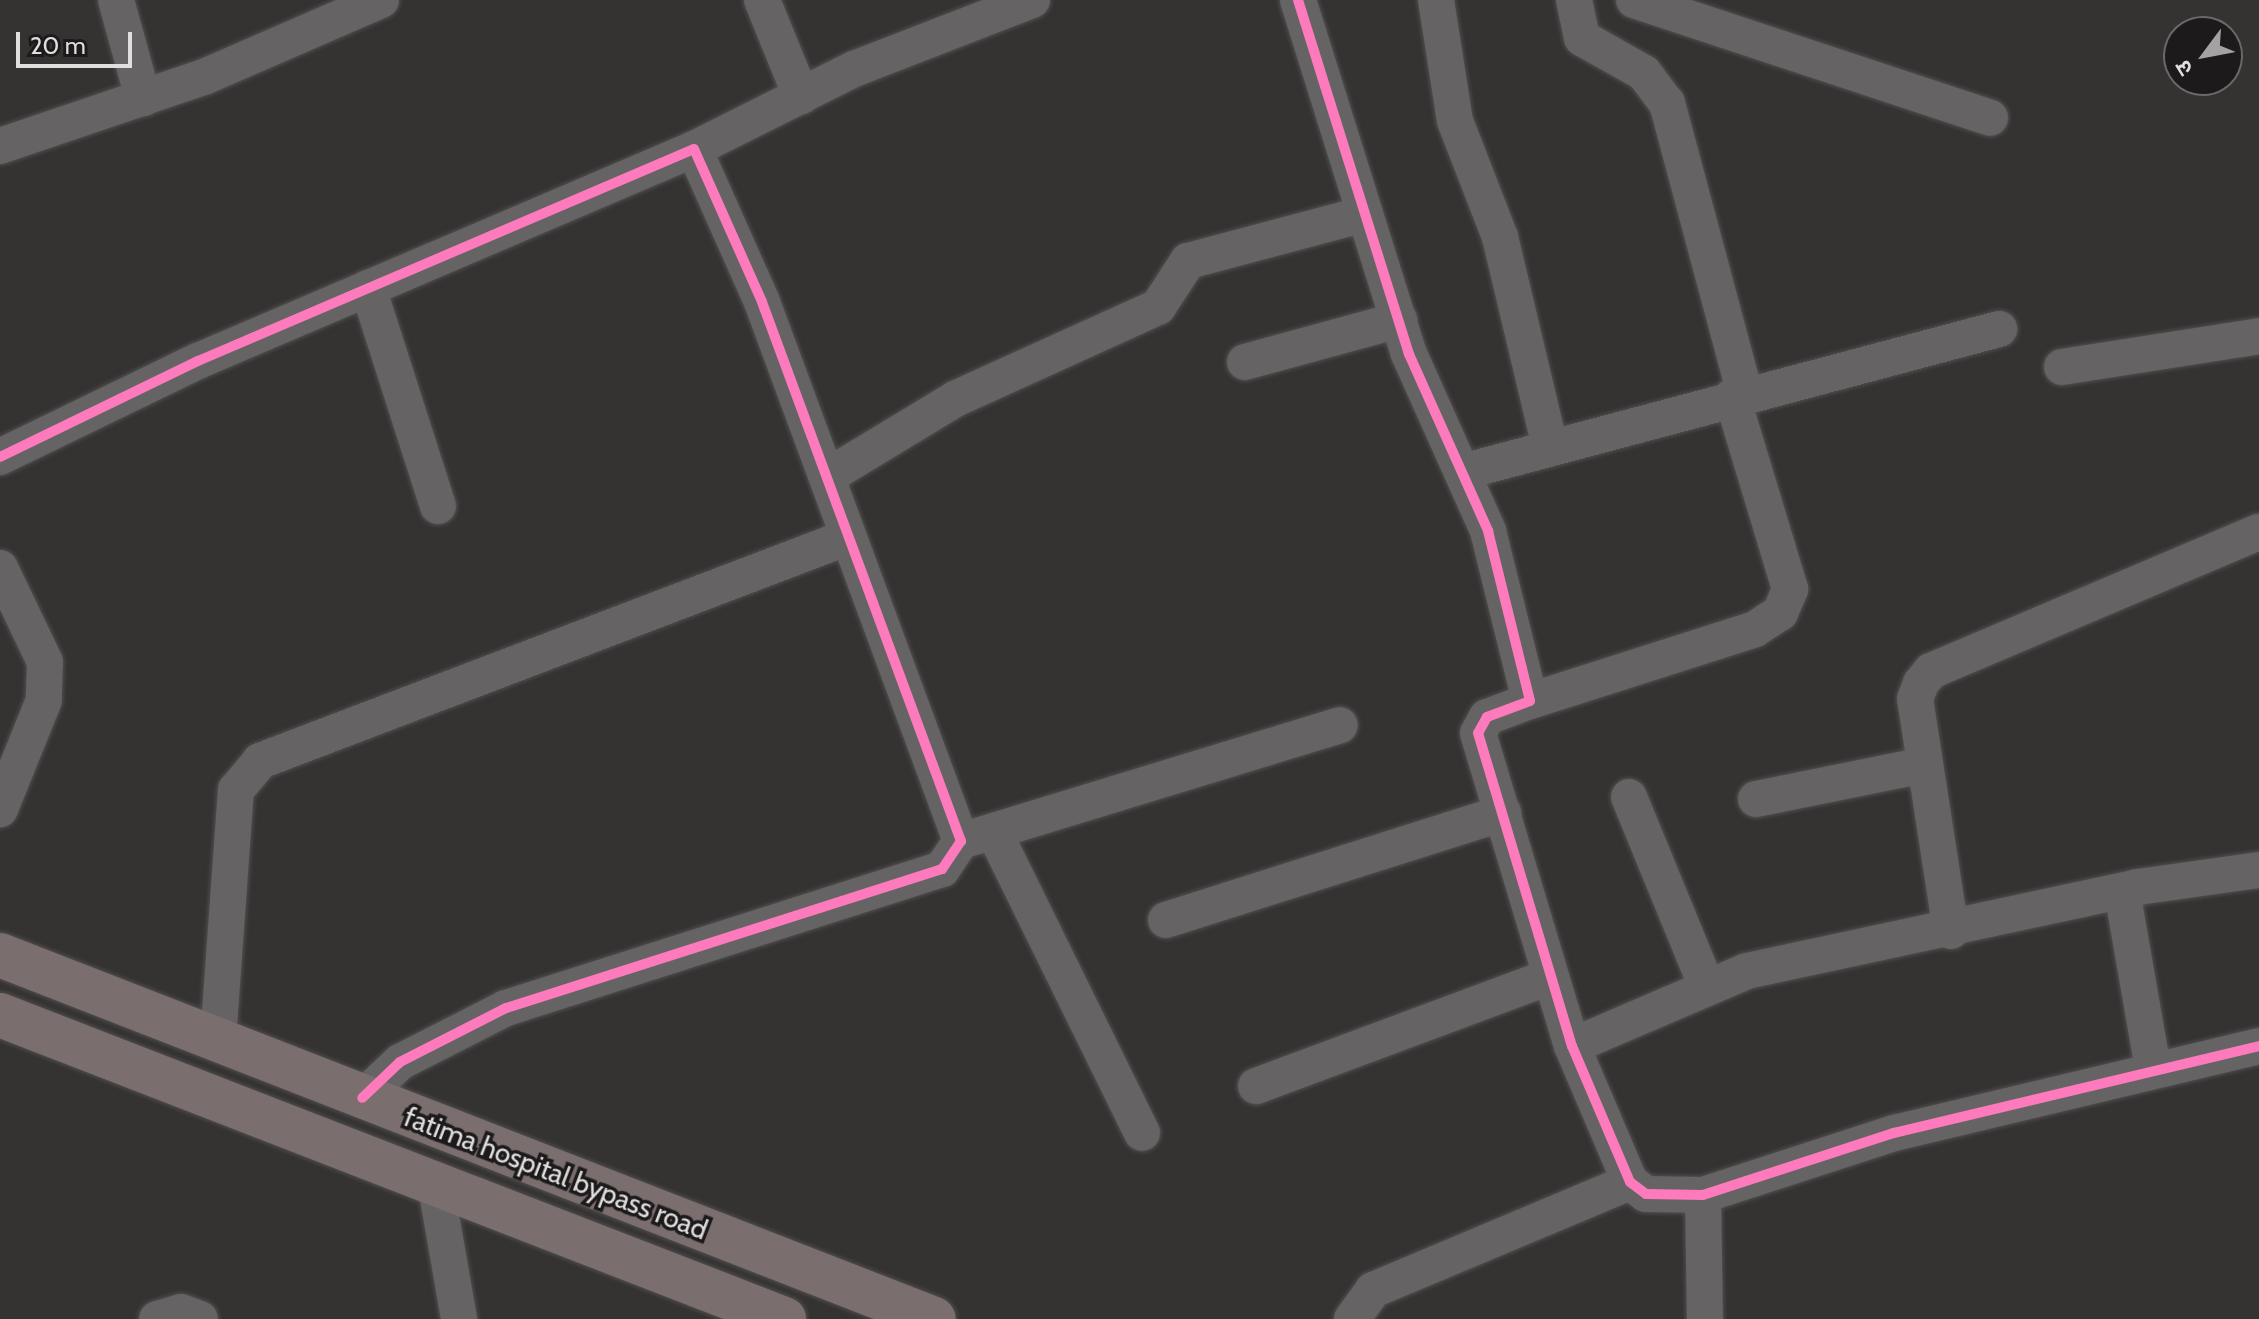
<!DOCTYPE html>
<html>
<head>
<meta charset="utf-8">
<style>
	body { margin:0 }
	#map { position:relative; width:2259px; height:1319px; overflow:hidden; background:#353232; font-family:Cabin,"Noto Sans Devanagari",sans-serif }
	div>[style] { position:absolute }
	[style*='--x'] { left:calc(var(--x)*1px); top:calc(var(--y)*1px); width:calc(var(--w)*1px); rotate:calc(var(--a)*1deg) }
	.roads { filter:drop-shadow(0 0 2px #504e4e) drop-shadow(0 0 2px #504e4e) }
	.street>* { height:36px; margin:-18px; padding:0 18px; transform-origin:18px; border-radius:18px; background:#656363 }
	.highway>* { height:44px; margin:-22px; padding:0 22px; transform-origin:22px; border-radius:22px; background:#7b6e6e }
	.cycleway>* { height:10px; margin:-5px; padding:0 5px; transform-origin:5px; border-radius:5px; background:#fd7abc }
	span { translate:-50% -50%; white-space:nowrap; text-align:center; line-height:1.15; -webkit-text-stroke:7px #1c1a1a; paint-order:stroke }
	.street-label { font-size:28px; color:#e0dede }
	.north { position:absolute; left:2163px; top:16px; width:80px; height:80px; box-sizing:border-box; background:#1c1a1a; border:2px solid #6a6868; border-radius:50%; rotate:238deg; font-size:22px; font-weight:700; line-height:32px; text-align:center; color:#e0dede }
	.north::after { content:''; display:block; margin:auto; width:28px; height:36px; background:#a4a2a2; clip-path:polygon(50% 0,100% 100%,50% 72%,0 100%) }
	.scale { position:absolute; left:16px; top:32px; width:116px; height:36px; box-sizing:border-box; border:4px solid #e0dede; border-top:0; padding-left:10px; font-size:24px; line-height:28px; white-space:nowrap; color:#e0dede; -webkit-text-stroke:6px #1c1a1a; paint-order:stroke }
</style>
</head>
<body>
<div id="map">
	<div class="roads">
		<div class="street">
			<i style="--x:116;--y:0;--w:102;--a:74.6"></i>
			<i style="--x:762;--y:0;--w:104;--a:67.9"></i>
			<i style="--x:1298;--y:0;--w:371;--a:72.6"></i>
			<i style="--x:1409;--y:354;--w:194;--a:65.9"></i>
			<i style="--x:1488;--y:531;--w:175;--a:76.1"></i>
			<i style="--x:1530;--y:701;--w:46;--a:159.6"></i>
			<i style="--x:1487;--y:717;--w:18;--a:119"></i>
			<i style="--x:1478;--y:733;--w:327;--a:73.3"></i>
			<i style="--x:1572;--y:1046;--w:148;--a:66.9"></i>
			<i style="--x:1630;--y:1182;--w:20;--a:37"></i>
			<i style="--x:1646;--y:1194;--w:57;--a:1"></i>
			<i style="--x:1703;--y:1195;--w:201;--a:-18"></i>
			<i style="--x:1894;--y:1133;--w:375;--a:-13.4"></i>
			<i style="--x:1436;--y:0;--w:122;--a:81.1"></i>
			<i style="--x:1455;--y:121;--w:124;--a:68.8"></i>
			<i style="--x:1500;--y:237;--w:216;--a:76.6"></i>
			<i style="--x:1574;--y:0;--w:39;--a:78"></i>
			<i style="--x:1582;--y:38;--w:71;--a:29.4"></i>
			<i style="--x:1644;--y:73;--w:38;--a:53"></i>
			<i style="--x:1667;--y:103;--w:301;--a:75"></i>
			<i style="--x:1634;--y:0;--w:375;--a:18.3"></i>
			<i style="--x:0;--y:146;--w:215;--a:-18.7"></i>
			<i style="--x:204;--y:77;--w:193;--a:-23.5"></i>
			<i style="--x:694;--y:149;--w:179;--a:-26.6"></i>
			<i style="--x:854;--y:69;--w:191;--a:-21.2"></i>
			<i style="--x:368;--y:288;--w:229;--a:72.2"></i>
			<i style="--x:1245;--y:362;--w:160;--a:-15.3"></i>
			<i style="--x:2062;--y:367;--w:199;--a:-8.9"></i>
			<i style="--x:0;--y:457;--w:220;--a:-25.9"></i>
			<i style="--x:198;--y:361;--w:539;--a:-23.14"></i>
			<i style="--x:694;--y:149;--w:167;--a:66"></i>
			<i style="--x:762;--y:302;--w:575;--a:69.74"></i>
			<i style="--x:961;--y:841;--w:34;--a:124"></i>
			<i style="--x:942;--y:869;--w:458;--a:162.3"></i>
			<i style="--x:506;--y:1008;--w:119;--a:153"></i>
			<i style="--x:400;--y:1062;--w:52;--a:136.5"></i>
			<i style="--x:1462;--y:472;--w:556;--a:-14.91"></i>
			<i style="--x:828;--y:476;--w:149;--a:-31.2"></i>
			<i style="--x:955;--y:399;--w:223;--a:-24.4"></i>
			<i style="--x:1158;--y:307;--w:55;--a:-56.9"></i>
			<i style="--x:1188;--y:261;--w:183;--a:-14.9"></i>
			<i style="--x:0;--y:568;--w:104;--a:64.4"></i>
			<i style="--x:45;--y:662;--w:38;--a:92"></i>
			<i style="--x:44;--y:700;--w:118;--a:112"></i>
			<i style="--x:1530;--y:701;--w:236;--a:-17.7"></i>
			<i style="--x:1755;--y:629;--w:30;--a:-33"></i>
			<i style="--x:1780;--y:613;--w:26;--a:-67"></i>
			<i style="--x:1790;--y:589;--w:201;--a:-106.8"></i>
			<i style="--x:1629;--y:797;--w:205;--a:67.7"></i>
			<i style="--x:1756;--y:799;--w:172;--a:-11.4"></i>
			<i style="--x:995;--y:834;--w:333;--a:63.8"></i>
			<i style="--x:961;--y:841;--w:396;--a:-17"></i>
			<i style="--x:2122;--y:891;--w:181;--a:80.1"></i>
			<i style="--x:1166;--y:920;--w:354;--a:-17.6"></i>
			<i style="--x:1951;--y:931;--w:235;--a:-98.8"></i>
			<i style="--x:1915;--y:699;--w:17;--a:-69"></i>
			<i style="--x:1921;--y:683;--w:16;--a:-50"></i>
			<i style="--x:1931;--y:671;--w:356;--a:-23"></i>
			<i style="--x:218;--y:1040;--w:251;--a:-85.9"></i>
			<i style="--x:236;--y:790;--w:38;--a:-50"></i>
			<i style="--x:260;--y:761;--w:629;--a:-20.85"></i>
			<i style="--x:1572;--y:1046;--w:190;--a:-23.2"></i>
			<i style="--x:1747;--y:971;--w:400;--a:-12.1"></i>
			<i style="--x:2138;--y:887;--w:122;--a:-8"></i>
			<i style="--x:1256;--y:1086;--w:313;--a:-20.4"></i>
			<i style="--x:435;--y:1181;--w:140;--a:80.1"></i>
			<i style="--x:1703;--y:1195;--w:124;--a:89.1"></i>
			<i style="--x:157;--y:1319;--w:25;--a:-16"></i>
			<i style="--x:181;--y:1312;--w:20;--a:20"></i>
			<i style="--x:1352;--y:1319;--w:36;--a:-54"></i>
			<i style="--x:1373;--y:1290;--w:279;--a:-22.8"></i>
		</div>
		<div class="highway">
			<i style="--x:0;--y:955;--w:1002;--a:21.29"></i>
			<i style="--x:0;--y:1015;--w:841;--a:21.19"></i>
		</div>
	</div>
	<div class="cycleway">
		<i style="--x:1298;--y:0;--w:371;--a:72.6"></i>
		<i style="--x:1409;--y:354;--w:194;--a:65.9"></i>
		<i style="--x:1488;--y:531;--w:175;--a:76.1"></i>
		<i style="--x:1530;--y:701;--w:46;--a:159.6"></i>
		<i style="--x:1487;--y:717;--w:18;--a:119"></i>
		<i style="--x:1478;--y:733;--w:327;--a:73.3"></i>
		<i style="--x:1572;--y:1046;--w:148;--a:66.9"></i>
		<i style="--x:1630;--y:1182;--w:20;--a:37"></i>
		<i style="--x:1646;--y:1194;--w:57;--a:1"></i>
		<i style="--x:1703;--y:1195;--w:201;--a:-18"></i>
		<i style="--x:1894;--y:1133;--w:375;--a:-13.4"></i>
		<i style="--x:0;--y:457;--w:220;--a:-25.9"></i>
		<i style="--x:198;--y:361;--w:539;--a:-23.14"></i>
		<i style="--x:694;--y:149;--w:167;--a:66"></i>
		<i style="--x:762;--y:302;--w:575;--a:69.74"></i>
		<i style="--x:961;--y:841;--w:34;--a:124"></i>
		<i style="--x:942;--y:869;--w:458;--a:162.3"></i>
		<i style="--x:506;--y:1008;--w:119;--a:153"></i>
		<i style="--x:400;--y:1062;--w:52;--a:136.5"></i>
	</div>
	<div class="street-label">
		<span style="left:556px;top:1173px;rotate:21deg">fatima hospital bypass road</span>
	</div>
	<div class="north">उ</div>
	<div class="scale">20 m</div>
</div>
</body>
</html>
